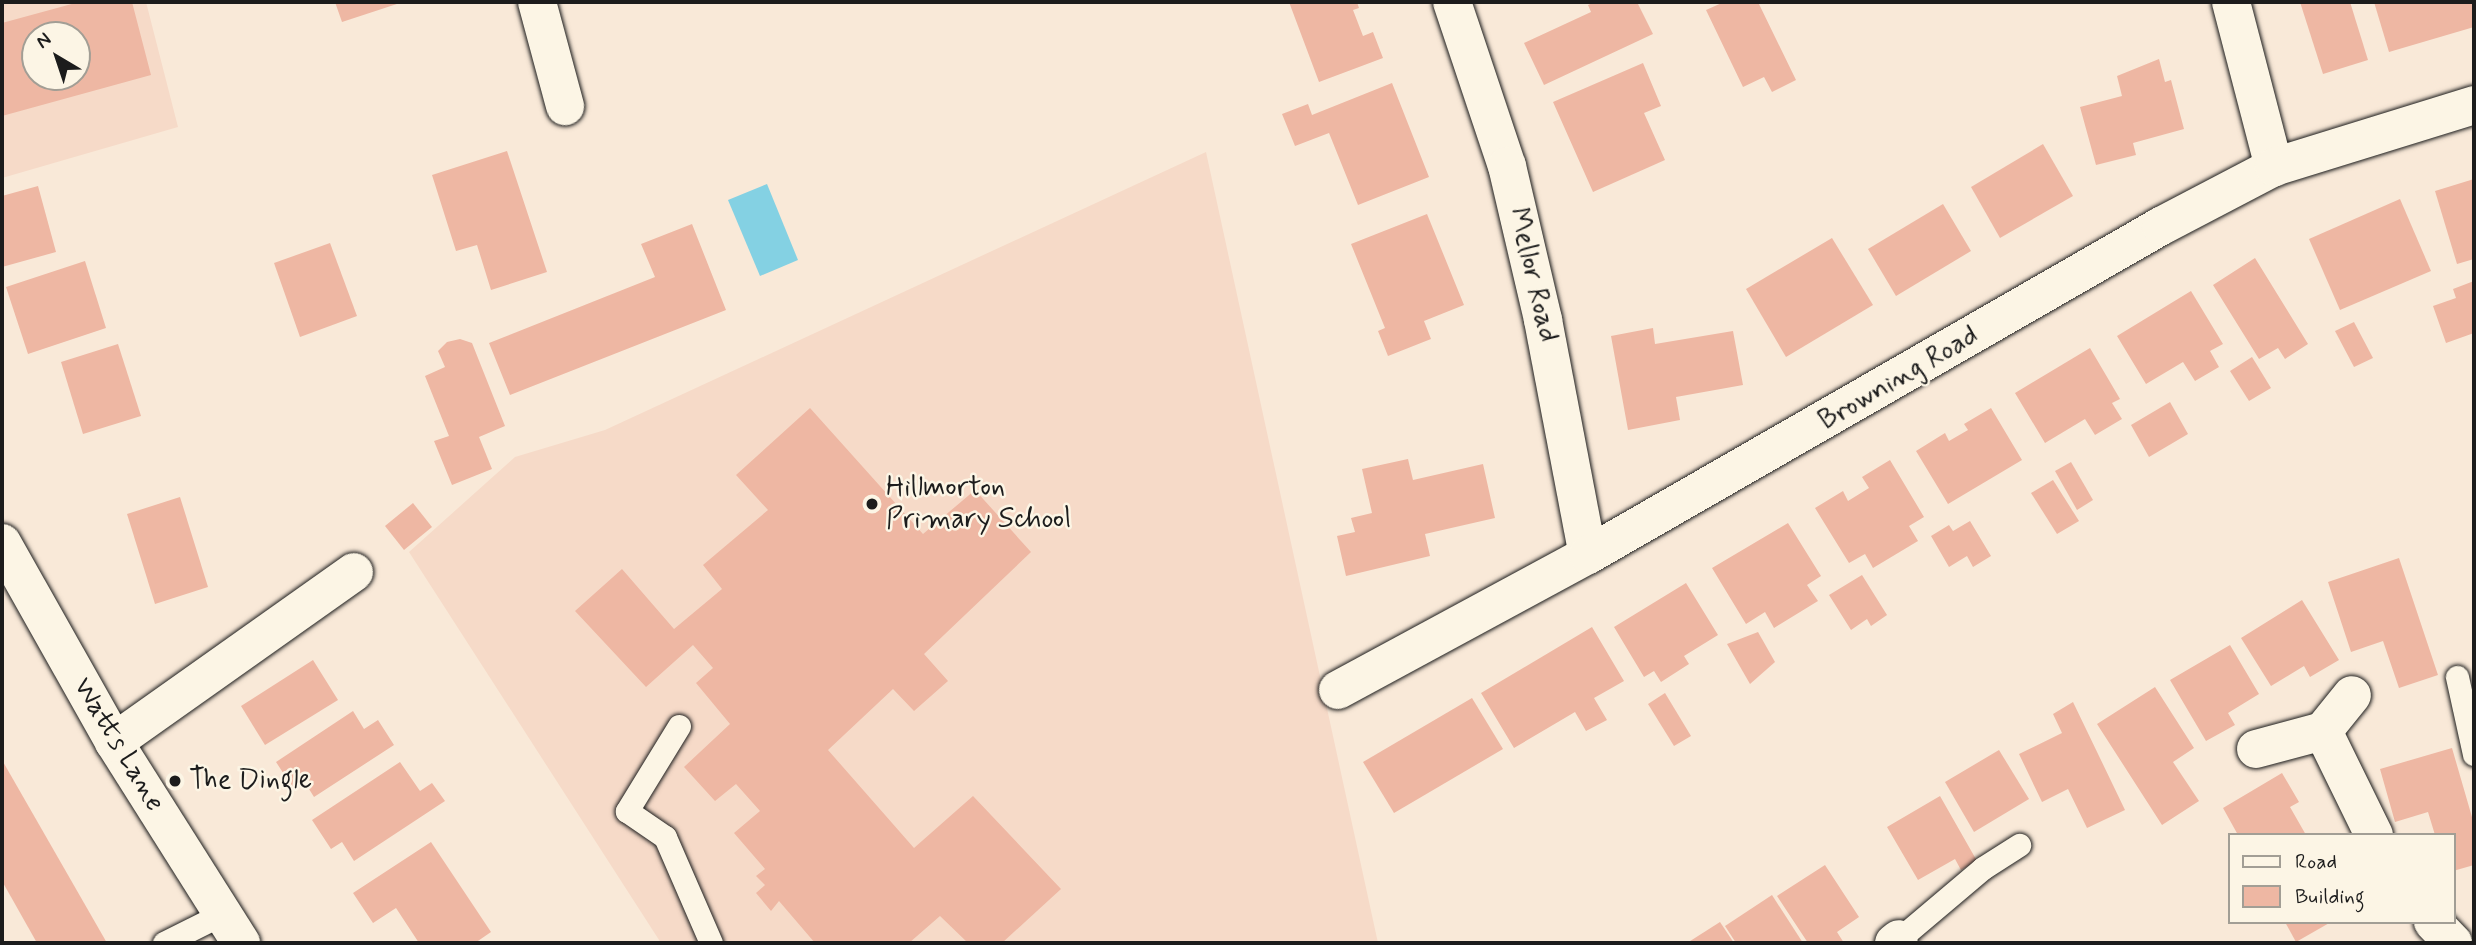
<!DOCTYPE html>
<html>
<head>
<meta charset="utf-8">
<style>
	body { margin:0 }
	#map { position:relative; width:2476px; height:945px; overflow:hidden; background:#f9e9d8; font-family:Mynerve,sans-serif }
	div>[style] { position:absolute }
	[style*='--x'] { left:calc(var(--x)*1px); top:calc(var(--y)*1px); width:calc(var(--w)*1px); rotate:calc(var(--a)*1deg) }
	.built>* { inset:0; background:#f6dac8 }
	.water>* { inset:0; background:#84d1e3 }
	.building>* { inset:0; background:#eeb7a3 }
	.roads { filter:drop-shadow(0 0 2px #1c1c1c) drop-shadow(0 0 2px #1c1c1c) }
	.lane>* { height:23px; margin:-11.5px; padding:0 11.5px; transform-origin:11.5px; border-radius:11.5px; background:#fcf5e5 }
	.street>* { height:38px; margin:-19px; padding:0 19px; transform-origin:19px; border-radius:19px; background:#fcf5e5 }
	.dots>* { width:19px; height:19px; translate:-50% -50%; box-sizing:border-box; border:4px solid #fcf5e5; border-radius:50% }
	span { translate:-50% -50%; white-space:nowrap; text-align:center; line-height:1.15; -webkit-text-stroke:5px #fcf5e5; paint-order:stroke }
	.street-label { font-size:28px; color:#1c1c1c }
	.poi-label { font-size:28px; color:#1c1c1c }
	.left { translate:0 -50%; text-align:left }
	.frame { position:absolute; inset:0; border:4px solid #1c1c1c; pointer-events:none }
	.legend { position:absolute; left:2228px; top:833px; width:228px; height:91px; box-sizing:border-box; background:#fcf5e5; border:2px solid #a29e95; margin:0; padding:9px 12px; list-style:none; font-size:21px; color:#1c1c1c }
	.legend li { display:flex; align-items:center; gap:14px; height:35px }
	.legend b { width:35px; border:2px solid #a29e95 }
	.north { position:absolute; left:21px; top:21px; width:70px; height:70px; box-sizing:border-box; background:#fcf5e5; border:2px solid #a29e95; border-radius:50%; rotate:321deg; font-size:19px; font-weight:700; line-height:28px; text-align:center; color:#1c1c1c }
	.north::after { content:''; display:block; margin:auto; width:24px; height:32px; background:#1c1c1c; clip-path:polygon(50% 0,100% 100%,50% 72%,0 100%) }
</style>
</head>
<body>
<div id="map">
	<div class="built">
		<i style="clip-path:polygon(evenodd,2px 2px,146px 2px,178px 127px,2px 178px,2px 2px,35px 35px,77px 35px,77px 77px,35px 77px,35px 35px)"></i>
		<i style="clip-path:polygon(1206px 152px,1378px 943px,661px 943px,409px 552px,515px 457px,605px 430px)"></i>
	</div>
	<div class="water">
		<i style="clip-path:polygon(767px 184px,798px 260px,760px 276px,728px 200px)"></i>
	</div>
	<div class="building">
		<i style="clip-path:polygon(evenodd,79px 2px,132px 2px,151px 75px,2px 116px,2px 23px,79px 2px,35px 35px,77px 35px,77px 77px,35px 77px,35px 35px)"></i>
		<i style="clip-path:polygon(335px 2px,403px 2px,342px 22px)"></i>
		<i style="clip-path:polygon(1289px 2px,1357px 2px,1359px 8px,1353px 10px,1363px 36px,1373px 32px,1383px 58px,1319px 82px)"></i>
		<i style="clip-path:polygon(1595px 2px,1637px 2px,1653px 34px,1544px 85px,1524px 43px,1591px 12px,1588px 5px)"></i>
		<i style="clip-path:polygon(1724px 2px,1758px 2px,1796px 80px,1772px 92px,1764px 77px,1743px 87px,1706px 10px)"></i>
		<i style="clip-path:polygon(2300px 2px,2350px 2px,2368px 60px,2323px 74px)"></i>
		<i style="clip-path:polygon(2374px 2px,2474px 2px,2474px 27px,2389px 52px)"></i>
		<i style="clip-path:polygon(2159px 59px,2165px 82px,2171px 80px,2184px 129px,2133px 143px,2136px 155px,2096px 165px,2080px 107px,2122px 96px,2117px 76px)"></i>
		<i style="clip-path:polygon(1643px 63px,1661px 106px,1644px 113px,1665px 160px,1593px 192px,1553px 102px)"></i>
		<i style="clip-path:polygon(1392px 83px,1429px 177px,1358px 205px,1329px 133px,1295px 146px,1282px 114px,1308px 104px,1312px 115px)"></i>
		<i style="clip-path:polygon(2043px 144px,2073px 196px,2000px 238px,1971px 187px)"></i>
		<i style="clip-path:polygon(507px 151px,547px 272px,491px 290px,477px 245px,456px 251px,432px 175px)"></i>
		<i style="clip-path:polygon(2474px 179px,2474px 259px,2457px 264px,2435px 191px)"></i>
		<i style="clip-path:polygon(38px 186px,56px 252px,2px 267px,2px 196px)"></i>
		<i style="clip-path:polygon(2400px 199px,2431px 271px,2340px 310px,2309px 239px)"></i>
		<i style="clip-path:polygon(1943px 204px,1971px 251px,1896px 296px,1868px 249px)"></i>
		<i style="clip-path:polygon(1427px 214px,1464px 305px,1424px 321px,1431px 339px,1388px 356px,1378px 331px,1385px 328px,1351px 244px)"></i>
		<i style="clip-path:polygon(692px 224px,726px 310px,510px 395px,489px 343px,655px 277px,641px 244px)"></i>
		<i style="clip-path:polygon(1832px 238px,1873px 305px,1786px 357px,1746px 289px)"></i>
		<i style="clip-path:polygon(330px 243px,357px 316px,300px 337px,274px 263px)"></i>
		<i style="clip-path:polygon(2255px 258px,2308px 344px,2285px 359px,2278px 348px,2259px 359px,2213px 285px)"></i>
		<i style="clip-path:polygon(85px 261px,106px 328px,28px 354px,6px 287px)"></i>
		<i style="clip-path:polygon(2474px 281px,2474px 333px,2446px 343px,2433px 306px,2456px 298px,2453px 289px)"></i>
		<i style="clip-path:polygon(2191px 291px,2223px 344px,2210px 351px,2219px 367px,2195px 381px,2183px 362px,2146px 384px,2117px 336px)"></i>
		<i style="clip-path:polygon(2354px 322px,2373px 358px,2354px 367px,2335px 331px)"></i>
		<i style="clip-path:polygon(1653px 328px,1655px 344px,1733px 331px,1743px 385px,1676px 397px,1680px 420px,1628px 430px,1611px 336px)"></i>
		<i style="clip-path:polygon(460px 339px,472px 343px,505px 426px,479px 437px,492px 469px,452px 485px,434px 441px,449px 436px,425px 376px,445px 367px,438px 351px,447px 342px)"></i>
		<i style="clip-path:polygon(118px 344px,141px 416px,83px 434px,61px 362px)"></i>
		<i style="clip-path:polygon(2090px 348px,2120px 399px,2112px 403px,2122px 419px,2095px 435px,2085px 419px,2045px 443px,2015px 393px)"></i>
		<i style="clip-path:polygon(2252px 357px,2271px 388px,2249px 401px,2230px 371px)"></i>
		<i style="clip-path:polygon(2170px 402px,2188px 434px,2149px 457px,2131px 425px)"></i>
		<i style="clip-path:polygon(810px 408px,923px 534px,975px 490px,1031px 552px,924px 654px,948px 681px,914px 711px,893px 689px,828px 750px,914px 848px,973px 796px,1061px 889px,1002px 943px,968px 943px,940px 916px,909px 943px,815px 943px,779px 901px,771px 911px,756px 893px,765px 885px,756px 876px,765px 869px,734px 833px,760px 811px,736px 784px,715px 801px,684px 767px,730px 724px,696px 683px,713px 668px,693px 645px,646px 687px,575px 611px,622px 569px,674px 629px,722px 589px,703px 565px,768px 510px,736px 475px)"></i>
		<i style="clip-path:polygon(1991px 408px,2022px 460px,1948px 504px,1916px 451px,1945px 433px,1949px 441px,1968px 430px,1964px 424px)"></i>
		<i style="clip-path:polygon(1408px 459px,1413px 480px,1483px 464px,1495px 518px,1425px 534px,1430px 556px,1346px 576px,1337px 536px,1355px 532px,1351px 518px,1372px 513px,1362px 469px)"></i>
		<i style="clip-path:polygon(1890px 460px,1924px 517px,1909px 526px,1918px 541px,1873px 568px,1865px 554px,1849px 563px,1815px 508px,1843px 491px,1848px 501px,1869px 488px,1862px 477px)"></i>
		<i style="clip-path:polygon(2071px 462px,2093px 500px,2077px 510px,2055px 471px)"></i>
		<i style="clip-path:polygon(2053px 480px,2079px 521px,2057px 534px,2031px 493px)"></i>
		<i style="clip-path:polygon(180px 497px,208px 587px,155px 604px,127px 514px)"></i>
		<i style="clip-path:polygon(413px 503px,432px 527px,404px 550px,385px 526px)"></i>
		<i style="clip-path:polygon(1970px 521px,1991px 556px,1973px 567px,1967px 556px,1949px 567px,1931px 536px,1949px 525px,1953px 531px)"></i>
		<i style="clip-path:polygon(1788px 523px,1821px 576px,1807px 585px,1818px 601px,1774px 628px,1765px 612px,1746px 624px,1712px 568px)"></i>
		<i style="clip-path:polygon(2399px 558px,2438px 675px,2399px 688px,2383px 641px,2351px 652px,2328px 582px)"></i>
		<i style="clip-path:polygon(1862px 575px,1887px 615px,1871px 626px,1867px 619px,1851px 630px,1829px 595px)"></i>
		<i style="clip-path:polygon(1686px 583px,1718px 635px,1684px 656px,1689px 664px,1661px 682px,1654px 671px,1644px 677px,1614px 627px)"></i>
		<i style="clip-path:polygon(2302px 600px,2339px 660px,2310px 677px,2304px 666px,2271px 686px,2241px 638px)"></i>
		<i style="clip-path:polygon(1592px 627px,1624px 681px,1594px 698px,1607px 720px,1586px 731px,1575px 712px,1514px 748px,1481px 693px)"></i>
		<i style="clip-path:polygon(1758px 632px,1775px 662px,1750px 684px,1727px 644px)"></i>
		<i style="clip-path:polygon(2230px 645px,2259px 694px,2228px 713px,2235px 725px,2206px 741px,2170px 680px)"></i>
		<i style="clip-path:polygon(313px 660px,338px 700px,265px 745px,241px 706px)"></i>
		<i style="clip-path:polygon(2155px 687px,2194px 748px,2173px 762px,2199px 801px,2162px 825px,2097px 724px)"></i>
		<i style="clip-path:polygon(1665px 693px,1691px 736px,1674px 746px,1648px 704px)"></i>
		<i style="clip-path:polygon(1472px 698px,1503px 749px,1394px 813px,1363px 762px)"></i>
		<i style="clip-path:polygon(2073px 702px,2125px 810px,2087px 828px,2068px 789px,2042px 802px,2019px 754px,2062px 733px,2053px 714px)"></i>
		<i style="clip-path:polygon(353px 711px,364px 729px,378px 720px,394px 745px,314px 797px,304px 781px,293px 788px,276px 762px)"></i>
		<i style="clip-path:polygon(2452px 748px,2474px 824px,2474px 865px,2453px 871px,2453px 835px,2435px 835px,2428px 812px,2395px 822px,2380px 769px)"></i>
		<i style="clip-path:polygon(1999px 750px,2029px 799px,1974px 832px,1945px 782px)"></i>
		<i style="clip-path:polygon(2px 760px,107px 943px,37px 943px,2px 881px)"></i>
		<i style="clip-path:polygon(400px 762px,420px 791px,432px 783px,445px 801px,354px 861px,342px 842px,331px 849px,312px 820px)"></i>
		<i style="clip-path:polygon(2282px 773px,2299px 802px,2290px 807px,2306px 835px,2238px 835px,2223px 808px)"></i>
		<i style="clip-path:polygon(1940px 796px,1977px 861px,1961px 870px,1955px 859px,1918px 880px,1887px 827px)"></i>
		<i style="clip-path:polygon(431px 842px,491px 932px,475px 943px,419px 943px,396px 908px,373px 923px,353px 893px)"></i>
		<i style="clip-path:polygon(1825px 865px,1859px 917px,1837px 932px,1844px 943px,1808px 943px,1777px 896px)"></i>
		<i style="clip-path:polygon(1772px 895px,1803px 943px,1736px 943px,1725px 926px)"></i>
		<i style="clip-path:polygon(1720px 922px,1734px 943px,1687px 943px)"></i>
		<i style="clip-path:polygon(2285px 922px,2331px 922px,2296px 942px)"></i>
	</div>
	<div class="roads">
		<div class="lane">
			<i style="--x:2457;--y:677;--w:79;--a:77.6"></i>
			<i style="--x:679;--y:726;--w:100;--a:121.5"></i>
			<i style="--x:627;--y:811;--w:46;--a:34.4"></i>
			<i style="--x:665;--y:837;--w:116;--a:66.5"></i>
			<i style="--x:1899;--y:939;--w:110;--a:-40.2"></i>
			<i style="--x:1983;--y:868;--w:43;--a:-32.6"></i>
			<i style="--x:164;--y:943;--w:65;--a:-26.6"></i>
		</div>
		<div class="street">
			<i style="--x:537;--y:2;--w:108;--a:74.9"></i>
			<i style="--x:1452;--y:2;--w:173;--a:71.5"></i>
			<i style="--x:1507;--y:166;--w:158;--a:76.8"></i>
			<i style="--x:1543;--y:320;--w:239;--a:79.2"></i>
			<i style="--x:2231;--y:2;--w:171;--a:75.4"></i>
			<i style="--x:2;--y:543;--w:228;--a:60.6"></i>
			<i style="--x:114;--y:742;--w:238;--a:57.7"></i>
			<i style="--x:1338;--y:690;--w:284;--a:-28.4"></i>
			<i style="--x:1588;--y:555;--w:661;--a:-29.86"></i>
			<i style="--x:2161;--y:226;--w:127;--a:-27.6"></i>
			<i style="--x:2274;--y:167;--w:209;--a:-17.2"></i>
			<i style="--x:2323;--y:731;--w:116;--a:63.9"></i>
			<i style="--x:114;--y:742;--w:294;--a:-35.3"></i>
			<i style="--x:2256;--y:749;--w:69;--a:-15"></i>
			<i style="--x:2323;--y:731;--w:46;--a:-51.1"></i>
			<i style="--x:2433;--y:922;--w:29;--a:46"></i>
			<i style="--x:1894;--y:943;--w:6;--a:-39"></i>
		</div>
	</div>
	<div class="dots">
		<i style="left:872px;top:504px;background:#1c1c1c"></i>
		<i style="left:175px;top:781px;background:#1c1c1c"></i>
	</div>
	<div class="street-label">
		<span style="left:1532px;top:275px;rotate:77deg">Mellor Road</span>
		<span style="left:1899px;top:379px;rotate:-30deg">Browning Road</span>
		<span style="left:118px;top:745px;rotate:59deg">Watts Lane</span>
	</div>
	<div class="poi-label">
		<span class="left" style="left:886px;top:504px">Hillmorton<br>Primary School</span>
		<span class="left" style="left:189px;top:781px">The Dingle</span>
	</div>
	<div class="frame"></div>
	<ul class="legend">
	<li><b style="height:9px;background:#fcf5e5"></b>Road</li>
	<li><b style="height:19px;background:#eeb7a3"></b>Building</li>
	</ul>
	<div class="north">N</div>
</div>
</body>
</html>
